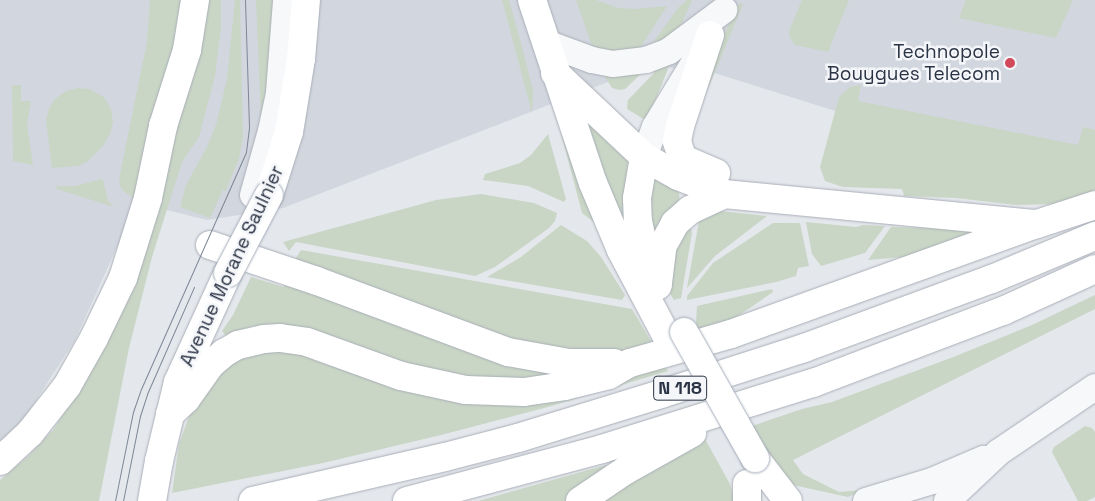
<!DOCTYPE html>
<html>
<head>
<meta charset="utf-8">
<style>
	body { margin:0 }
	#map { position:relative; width:1095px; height:501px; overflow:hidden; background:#e4e7ec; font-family:"Space Grotesk",sans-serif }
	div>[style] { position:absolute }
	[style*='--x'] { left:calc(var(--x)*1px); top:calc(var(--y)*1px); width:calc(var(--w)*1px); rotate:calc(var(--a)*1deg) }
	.built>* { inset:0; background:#d2d6de }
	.green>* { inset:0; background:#c9d6c5 }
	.roads { filter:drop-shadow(0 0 1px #a9aeb7) drop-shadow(0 0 1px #a9aeb7) }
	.minor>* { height:26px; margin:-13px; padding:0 13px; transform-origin:13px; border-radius:13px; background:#f7f8fa }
	.major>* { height:28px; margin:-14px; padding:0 14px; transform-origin:14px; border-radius:14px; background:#fff }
	.highway>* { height:28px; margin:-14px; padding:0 14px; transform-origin:14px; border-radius:14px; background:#fff }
	.tram>* { height:1px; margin:-0.5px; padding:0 0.5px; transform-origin:0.5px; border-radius:0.5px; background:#7d8696 }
	.bridges { filter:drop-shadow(0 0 1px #a3abb8) drop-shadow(0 0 1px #a3abb8) }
	.major-bridge>* { height:28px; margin:-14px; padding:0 14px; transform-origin:14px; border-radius:14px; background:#fff }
	.dots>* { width:14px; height:14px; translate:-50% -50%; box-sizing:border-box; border:2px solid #f4f6f9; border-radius:50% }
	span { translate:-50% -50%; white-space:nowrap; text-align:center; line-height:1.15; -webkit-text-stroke:5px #f4f6f9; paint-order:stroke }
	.shield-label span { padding:1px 4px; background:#f4f6f9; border:1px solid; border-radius:4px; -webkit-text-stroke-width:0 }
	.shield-label { font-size:18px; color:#2b3445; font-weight:700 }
	.poi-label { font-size:19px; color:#2b3445 }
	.right { translate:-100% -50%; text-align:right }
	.street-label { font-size:19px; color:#2b3445 }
</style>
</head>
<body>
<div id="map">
	<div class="built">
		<i style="clip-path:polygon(0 0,1095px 0,1095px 179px,995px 161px,708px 71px,649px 66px,283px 208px,207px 220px,135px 202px,126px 227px,75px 340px,15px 433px,0 444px)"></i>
	</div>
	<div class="green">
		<i style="clip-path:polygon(150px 0,182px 0,178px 28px,137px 201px,122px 190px,119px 183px,120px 174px,147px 42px)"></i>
		<i style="clip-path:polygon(206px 0,221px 0,221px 28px,215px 76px,199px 137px,182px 162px,152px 257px,129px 348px,99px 501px,0 501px,0 480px,27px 457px,53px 430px,95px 365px,118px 320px,135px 278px)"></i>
		<i style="clip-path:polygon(235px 0,240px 0,243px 137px,239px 159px,228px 185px,226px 191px,223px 190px,210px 218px,180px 207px,186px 185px,206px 149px,216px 125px,227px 79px)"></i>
		<i style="clip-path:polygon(256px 0,280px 0,280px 18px,261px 119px)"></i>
		<i style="clip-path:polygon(502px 0,509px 0,521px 43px,533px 91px,532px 113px)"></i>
		<i style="clip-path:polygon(576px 0,596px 0,619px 8px,635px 9px,667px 6px,640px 48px,614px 53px,592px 46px)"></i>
		<i style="clip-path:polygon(687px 0,692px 0,681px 25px,674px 34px,649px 48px,679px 7px)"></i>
		<i style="clip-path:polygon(802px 0,849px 0,828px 52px,795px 45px,790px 38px,789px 31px)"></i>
		<i style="clip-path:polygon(966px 0,1073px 0,1056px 38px,959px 18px)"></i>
		<i style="clip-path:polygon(740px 3px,743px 4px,693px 125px,697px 102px,732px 16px)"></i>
		<i style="clip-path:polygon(672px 59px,647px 121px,627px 109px,628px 100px,654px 73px,653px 68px)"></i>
		<i style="clip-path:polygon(601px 71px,644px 71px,625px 89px,620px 90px,612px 88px)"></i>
		<i style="clip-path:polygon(12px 85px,21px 85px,21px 101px,31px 101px,27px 124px,33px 165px,13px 161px)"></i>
		<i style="clip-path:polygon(861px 85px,858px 101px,1078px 145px,1083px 127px,1095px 130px,1095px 190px,1085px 199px,1056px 204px,1016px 205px,956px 198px,904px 196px,902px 189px,843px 187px,825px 181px,820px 167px,839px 97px,850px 87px)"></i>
		<i style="clip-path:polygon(77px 88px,89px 89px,104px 97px,111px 109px,113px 122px,111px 132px,103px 146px,87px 162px,78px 166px,52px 168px,46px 120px,49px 108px,55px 99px,66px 91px)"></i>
		<i style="clip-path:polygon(592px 124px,628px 160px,624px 203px,630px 240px,585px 126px)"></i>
		<i style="clip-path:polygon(566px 132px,595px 223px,582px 213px,561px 133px)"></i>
		<i style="clip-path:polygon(548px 134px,566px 199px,564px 202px,528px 186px,483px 180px,485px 174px,520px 163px,531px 155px)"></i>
		<i style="clip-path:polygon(650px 177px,679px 192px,680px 207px,653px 257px)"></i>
		<i style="clip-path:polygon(101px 179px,103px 180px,108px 201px,114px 207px,57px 189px,56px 186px,76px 186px)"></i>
		<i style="clip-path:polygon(481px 194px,534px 203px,557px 213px,555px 221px,549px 228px,495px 267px,475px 276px,296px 242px,289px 251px,283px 242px,436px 200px)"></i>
		<i style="clip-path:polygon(721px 211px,767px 216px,715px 256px,687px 288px,699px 221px,703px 213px)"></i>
		<i style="clip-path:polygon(689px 221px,692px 233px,681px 298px,674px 300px,669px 292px,666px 268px)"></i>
		<i style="clip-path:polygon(806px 222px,856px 227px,863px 225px,885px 226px,865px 253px,821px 266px,812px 254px)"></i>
		<i style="clip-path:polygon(773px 223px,800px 223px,809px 266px,798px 268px,796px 276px,776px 282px,687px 300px,687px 296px,713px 263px)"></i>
		<i style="clip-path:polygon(561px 225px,587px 241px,601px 257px,625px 295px,622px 300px,487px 277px,521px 257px)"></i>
		<i style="clip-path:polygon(891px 227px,934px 228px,985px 229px,916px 256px,868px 260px)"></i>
		<i style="clip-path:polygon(301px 250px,632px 309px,655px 348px,601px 355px,513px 342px,294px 261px)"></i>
		<i style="clip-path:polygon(251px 277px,284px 287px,286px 282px,552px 372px,553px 375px,528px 380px,443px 375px,284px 325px,253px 326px,225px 335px,222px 331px,233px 315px)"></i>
		<i style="clip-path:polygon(772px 289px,773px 292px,728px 323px,699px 330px,696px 323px,697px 306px)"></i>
		<i style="clip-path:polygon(1095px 295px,1095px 309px,793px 460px,803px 474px,839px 492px,863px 490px,848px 497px,793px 485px,765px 449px,752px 426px,802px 409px,832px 402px,956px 356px,1032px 325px)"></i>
		<i style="clip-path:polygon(284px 348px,380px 377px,586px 391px,665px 366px,668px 371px,548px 407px,441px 435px,323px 463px,172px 493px,179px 444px,192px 408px,230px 360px)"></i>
		<i style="clip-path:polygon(1085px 426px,1092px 428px,1095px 432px,1095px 497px,1087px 501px,1078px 501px,1052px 452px,1054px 447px)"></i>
		<i style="clip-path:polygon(705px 439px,730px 484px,735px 501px,596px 501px,661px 461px)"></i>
		<i style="clip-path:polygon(606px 465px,606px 468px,566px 501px,478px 501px)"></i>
	</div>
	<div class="roads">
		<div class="minor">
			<i style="--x:546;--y:43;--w:49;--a:20.3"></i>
			<i style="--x:592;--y:60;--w:21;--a:11"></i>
			<i style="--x:613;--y:64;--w:33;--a:-7"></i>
			<i style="--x:646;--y:60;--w:25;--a:-21"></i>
			<i style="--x:669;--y:51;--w:69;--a:-36.7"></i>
			<i style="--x:644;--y:157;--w:32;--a:-70"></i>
			<i style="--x:655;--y:127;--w:77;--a:-58.8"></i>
			<i style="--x:253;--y:195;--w:66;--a:-74.3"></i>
			<i style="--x:271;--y:131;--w:40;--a:-78"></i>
			<i style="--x:279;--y:92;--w:92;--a:-85.6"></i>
			<i style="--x:866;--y:501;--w:69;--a:-16.9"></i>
			<i style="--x:932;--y:481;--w:56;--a:-23.3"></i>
			<i style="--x:947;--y:501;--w:71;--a:-43.3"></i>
			<i style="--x:999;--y:452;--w:116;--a:-34.1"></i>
		</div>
		<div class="major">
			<i style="--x:532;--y:0;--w:193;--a:71.6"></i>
			<i style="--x:593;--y:183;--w:73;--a:67.3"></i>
			<i style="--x:621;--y:250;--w:98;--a:62.1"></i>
			<i style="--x:710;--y:35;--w:96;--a:108.2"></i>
			<i style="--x:680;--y:126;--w:16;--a:101"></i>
			<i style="--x:677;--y:142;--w:18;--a:71"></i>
			<i style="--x:683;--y:159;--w:36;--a:23"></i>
			<i style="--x:555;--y:73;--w:122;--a:43.3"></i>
			<i style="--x:644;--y:157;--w:39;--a:29"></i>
			<i style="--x:678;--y:176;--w:49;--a:21.4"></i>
			<i style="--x:724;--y:194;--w:314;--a:5.5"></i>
			<i style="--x:644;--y:157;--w:42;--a:99.7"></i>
			<i style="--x:637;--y:198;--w:23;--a:88"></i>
			<i style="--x:638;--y:221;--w:38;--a:78"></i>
			<i style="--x:646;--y:258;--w:30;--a:67"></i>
			<i style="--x:269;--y:195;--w:66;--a:-72.4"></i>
			<i style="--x:289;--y:132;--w:74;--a:-80.7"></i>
			<i style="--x:301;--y:59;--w:59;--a:-85.2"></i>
			<i style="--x:658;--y:283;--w:38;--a:-83"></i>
			<i style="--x:663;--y:245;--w:25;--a:-61"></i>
			<i style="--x:675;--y:223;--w:20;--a:-41"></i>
			<i style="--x:690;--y:210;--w:38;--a:-25"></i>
			<i style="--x:755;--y:458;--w:54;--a:52.5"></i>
			<i style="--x:152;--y:501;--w:41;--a:-80.1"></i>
			<i style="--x:159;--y:461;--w:81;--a:-76.5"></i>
			<i style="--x:178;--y:382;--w:120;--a:-65.4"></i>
		</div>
		<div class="highway">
			<i style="--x:210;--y:245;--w:113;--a:18.6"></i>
			<i style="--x:317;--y:281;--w:204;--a:20.4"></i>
			<i style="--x:508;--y:352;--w:62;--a:10.2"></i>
			<i style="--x:569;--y:363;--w:45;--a:0"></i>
			<i style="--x:170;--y:414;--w:22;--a:-43"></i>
			<i style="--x:186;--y:399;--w:43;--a:-54.5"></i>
			<i style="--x:211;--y:364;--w:17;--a:-40"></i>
			<i style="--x:224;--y:353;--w:16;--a:-30"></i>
			<i style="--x:238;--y:345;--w:27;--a:-13"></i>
			<i style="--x:264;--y:339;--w:16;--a:-4"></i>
			<i style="--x:280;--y:338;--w:27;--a:8"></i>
			<i style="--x:307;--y:342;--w:100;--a:19.9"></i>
			<i style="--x:401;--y:376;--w:66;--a:12.2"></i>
			<i style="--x:466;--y:390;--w:58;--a:2"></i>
			<i style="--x:524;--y:392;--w:41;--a:-8.3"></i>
			<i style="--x:565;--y:386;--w:45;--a:-14"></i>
			<i style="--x:609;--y:375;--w:24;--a:-30"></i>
			<i style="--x:630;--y:363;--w:105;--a:-16"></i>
			<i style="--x:731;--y:334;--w:325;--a:-19.8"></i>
			<i style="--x:1037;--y:224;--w:61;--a:-18.1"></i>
			<i style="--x:0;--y:461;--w:41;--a:-43"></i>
			<i style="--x:30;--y:433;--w:60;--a:-51.8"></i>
			<i style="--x:67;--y:386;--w:55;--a:-60.6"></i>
			<i style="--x:94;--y:338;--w:67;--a:-64.2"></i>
			<i style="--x:123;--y:278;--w:84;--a:-72.6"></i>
			<i style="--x:148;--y:198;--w:74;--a:-78.2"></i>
			<i style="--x:163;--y:126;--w:80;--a:-72.5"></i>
			<i style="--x:187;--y:50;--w:51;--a:-80.9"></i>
			<i style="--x:253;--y:501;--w:197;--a:-12.9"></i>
			<i style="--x:445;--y:457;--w:75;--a:-14.6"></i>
			<i style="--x:518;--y:438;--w:150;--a:-17.1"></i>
			<i style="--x:661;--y:394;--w:150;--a:-17.8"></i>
			<i style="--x:804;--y:348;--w:200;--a:-20.2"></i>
			<i style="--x:992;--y:279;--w:112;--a:-22.7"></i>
			<i style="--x:407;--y:501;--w:202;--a:-14.9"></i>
			<i style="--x:602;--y:449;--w:221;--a:-17.4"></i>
			<i style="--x:813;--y:383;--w:203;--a:-20.8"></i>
			<i style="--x:1003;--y:311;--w:101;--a:-24.5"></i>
			<i style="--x:580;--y:501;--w:55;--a:-34"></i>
			<i style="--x:626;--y:470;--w:76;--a:-29.3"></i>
			<i style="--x:747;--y:501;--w:17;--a:-90"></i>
		</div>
	</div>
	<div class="tram">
		<i style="--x:115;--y:501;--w:91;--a:-78.6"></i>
		<i style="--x:133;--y:412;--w:24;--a:-71"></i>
		<i style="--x:141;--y:389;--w:259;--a:-66.1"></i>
		<i style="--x:246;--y:152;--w:25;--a:-83"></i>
		<i style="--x:249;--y:127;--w:127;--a:-91.8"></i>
		<i style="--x:123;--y:501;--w:87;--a:-78.7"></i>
		<i style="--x:140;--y:416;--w:23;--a:-72"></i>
		<i style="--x:147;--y:394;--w:117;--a:-66.3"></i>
	</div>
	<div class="bridges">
		<div class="major-bridge">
			<i style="--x:228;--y:273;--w:88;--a:-62.3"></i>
			<i style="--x:684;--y:332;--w:145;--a:60.6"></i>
		</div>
	</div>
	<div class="dots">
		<i style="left:1010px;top:63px;background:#d1495b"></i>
	</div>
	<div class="shield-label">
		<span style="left:680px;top:388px">N 118</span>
	</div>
	<div class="poi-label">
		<span class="right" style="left:1000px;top:63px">Technopole<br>Bouygues Telecom</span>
	</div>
	<div class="street-label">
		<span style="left:232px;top:266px;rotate:-65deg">Avenue Morane Saulnier</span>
	</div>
</div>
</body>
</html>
